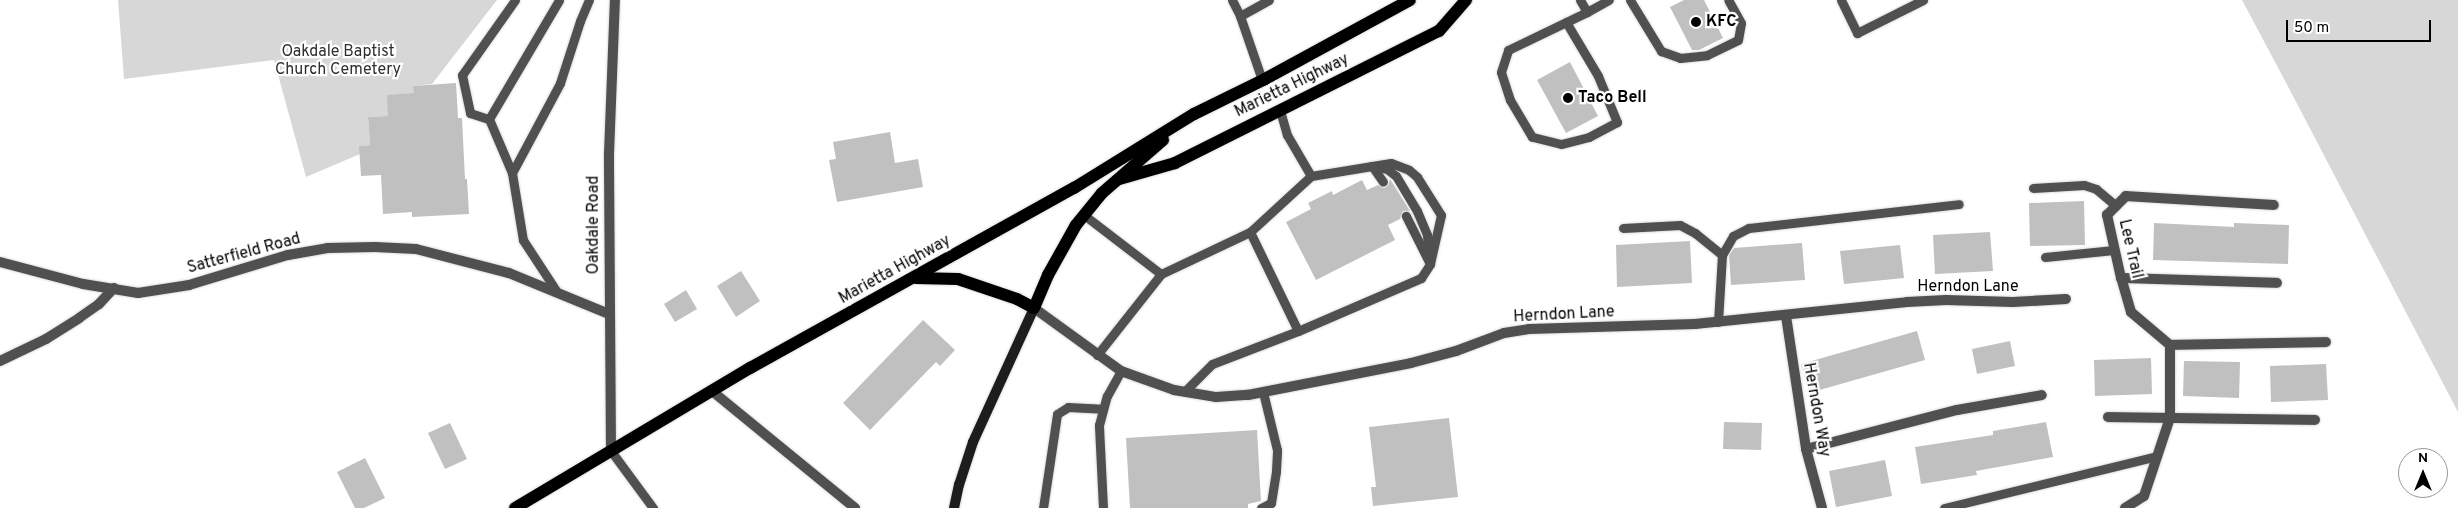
<!DOCTYPE html>
<html>
<head>
<meta charset="utf-8">
<style>
	body { margin:0 }
	#map { position:relative; width:2458px; height:508px; overflow:hidden; background:#fff; font-family:Overpass,sans-serif }
	div>[style] { position:absolute }
	[style*='--x'] { left:calc(var(--x)*1px); top:calc(var(--y)*1px); width:calc(var(--w)*1px); rotate:calc(var(--a)*1deg) }
	.green>* { inset:0; background:#d7d7d7 }
	.building>* { inset:0; background:#c0c0c0 }
	.roads { filter:drop-shadow(0 0 1px #dbdbdb) drop-shadow(0 0 1px #dbdbdb) }
	.service>* { height:9px; margin:-4.5px; padding:0 4.5px; transform-origin:4.5px; border-radius:4.5px; background:#505050 }
	.minor>* { height:10px; margin:-5px; padding:0 5px; transform-origin:5px; border-radius:5px; background:#505050 }
	.secondary>* { height:10px; margin:-5px; padding:0 5px; transform-origin:5px; border-radius:5px; background:#1d1d1d }
	.primary>* { height:12px; margin:-6px; padding:0 6px; transform-origin:6px; border-radius:6px; background:#000 }
	.dots>* { width:14px; height:14px; translate:-50% -50%; box-sizing:border-box; border:2px solid #fff; border-radius:50% }
	span { translate:-50% -50%; white-space:nowrap; text-align:center; line-height:1.15; -webkit-text-stroke:4.5px #fff; paint-order:stroke }
	.poi-label { font-size:16px; color:#000; font-weight:700 }
	.left { translate:0 -50%; text-align:left }
	.park-label { font-size:16px; color:#2e2e2e }
	.street-label { font-size:16px; color:#000 }
	.north { position:absolute; left:2398px; top:448px; width:50px; height:50px; box-sizing:border-box; background:#fff; border:1px solid #999; border-radius:50%; rotate:0deg; font-size:14px; font-weight:700; line-height:20px; text-align:center; color:#000 }
	.north::after { content:''; display:block; margin:auto; width:18px; height:22px; background:#000; clip-path:polygon(50% 0,100% 100%,50% 72%,0 100%) }
	.scale { position:absolute; left:2286px; top:20px; width:145px; height:22px; box-sizing:border-box; border:2px solid #000; border-top:0; padding-left:6px; font-size:15px; line-height:18px; white-space:nowrap; color:#000; -webkit-text-stroke:4px #fff; paint-order:stroke }
</style>
</head>
<body>
<div id="map">
	<div class="green">
		<i style="clip-path:polygon(118px 0,497px 0,432px 84px,414px 86px,414px 93px,388px 116px,368px 117px,370px 145px,360px 146px,360px 154px,306px 177px,274px 60px,124px 79px)"></i>
		<i style="clip-path:polygon(2242px 0,2458px 0,2458px 412px,2293px 96px)"></i>
	</div>
	<div class="building">
		<i style="clip-path:polygon(1684px 0,1704px 0,1723px 38px,1699px 50px,1692px 50px,1670px 7px)"></i>
		<i style="clip-path:polygon(1570px 62px,1598px 116px,1566px 133px,1537px 80px)"></i>
		<i style="clip-path:polygon(456px 83px,458px 118px,462px 118px,465px 179px,467px 179px,469px 214px,412px 217px,412px 212px,383px 214px,381px 175px,361px 176px,359px 146px,370px 145px,368px 117px,388px 116px,387px 95px,414px 93px,413px 86px)"></i>
		<i style="clip-path:polygon(890px 132px,895px 163px,918px 159px,923px 187px,837px 202px,829px 160px,836px 159px,833px 142px)"></i>
		<i style="clip-path:polygon(1390px 179px,1410px 211px,1403px 211px,1400px 219px,1388px 225px,1395px 240px,1316px 280px,1286px 222px,1311px 209px,1308px 203px,1332px 191px,1333px 195px,1362px 180px,1367px 190px,1378px 185px,1384px 188px,1388px 185px)"></i>
		<i style="clip-path:polygon(2084px 201px,2085px 245px,2030px 246px,2029px 203px)"></i>
		<i style="clip-path:polygon(2154px 223px,2234px 227px,2234px 223px,2289px 225px,2288px 264px,2153px 260px)"></i>
		<i style="clip-path:polygon(1990px 232px,1993px 271px,1935px 274px,1933px 235px)"></i>
		<i style="clip-path:polygon(1690px 241px,1692px 283px,1617px 287px,1616px 245px)"></i>
		<i style="clip-path:polygon(1802px 243px,1805px 280px,1731px 285px,1729px 255px,1734px 248px)"></i>
		<i style="clip-path:polygon(1900px 245px,1904px 278px,1844px 284px,1840px 251px)"></i>
		<i style="clip-path:polygon(741px 271px,760px 301px,736px 317px,717px 286px)"></i>
		<i style="clip-path:polygon(686px 290px,697px 309px,675px 322px,664px 304px)"></i>
		<i style="clip-path:polygon(923px 320px,955px 350px,940px 366px,936px 362px,870px 430px,843px 403px)"></i>
		<i style="clip-path:polygon(1917px 331px,1925px 360px,1809px 393px,1801px 364px)"></i>
		<i style="clip-path:polygon(2010px 341px,2015px 366px,1977px 374px,1972px 349px)"></i>
		<i style="clip-path:polygon(2151px 358px,2152px 394px,2095px 396px,2094px 360px)"></i>
		<i style="clip-path:polygon(2184px 361px,2240px 362px,2239px 398px,2183px 396px)"></i>
		<i style="clip-path:polygon(2326px 364px,2328px 400px,2271px 402px,2270px 366px)"></i>
		<i style="clip-path:polygon(1449px 418px,1458px 497px,1373px 506px,1371px 487px,1376px 487px,1369px 427px)"></i>
		<i style="clip-path:polygon(1724px 422px,1762px 423px,1761px 450px,1723px 449px)"></i>
		<i style="clip-path:polygon(2046px 422px,2053px 457px,1976px 471px,1977px 475px,1921px 484px,1915px 447px,1993px 435px,1993px 431px)"></i>
		<i style="clip-path:polygon(450px 423px,467px 459px,445px 469px,428px 433px)"></i>
		<i style="clip-path:polygon(1257px 430px,1261px 501px,1248px 504px,1248px 508px,1130px 508px,1126px 438px)"></i>
		<i style="clip-path:polygon(365px 458px,385px 498px,364px 508px,355px 508px,337px 472px)"></i>
		<i style="clip-path:polygon(1885px 460px,1892px 496px,1836px 507px,1829px 471px)"></i>
	</div>
	<div class="roads">
		<div class="service">
			<i style="--x:515;--y:0;--w:92;--a:125.2"></i>
			<i style="--x:462;--y:75;--w:39;--a:78"></i>
			<i style="--x:470;--y:113;--w:20;--a:18"></i>
			<i style="--x:489;--y:119;--w:138;--a:-59.5"></i>
			<i style="--x:1232;--y:0;--w:18;--a:63"></i>
			<i style="--x:1240;--y:16;--w:68;--a:71"></i>
			<i style="--x:1580;--y:0;--w:14;--a:60"></i>
			<i style="--x:1587;--y:12;--w:25;--a:-29"></i>
			<i style="--x:1630;--y:0;--w:60;--a:58.7"></i>
			<i style="--x:1661;--y:51;--w:20;--a:20"></i>
			<i style="--x:1680;--y:58;--w:27;--a:-6"></i>
			<i style="--x:1707;--y:55;--w:34;--a:-26"></i>
			<i style="--x:1738;--y:40;--w:17;--a:-80"></i>
			<i style="--x:1741;--y:23;--w:26;--a:-119"></i>
			<i style="--x:1841;--y:0;--w:37;--a:64"></i>
			<i style="--x:1857;--y:33;--w:74;--a:-26.6"></i>
			<i style="--x:1240;--y:16;--w:33;--a:-29"></i>
			<i style="--x:1566;--y:22;--w:63;--a:59.3"></i>
			<i style="--x:1598;--y:76;--w:50;--a:67.6"></i>
			<i style="--x:1617;--y:122;--w:32;--a:152"></i>
			<i style="--x:1589;--y:137;--w:29;--a:166"></i>
			<i style="--x:1561;--y:144;--w:30;--a:-166"></i>
			<i style="--x:1532;--y:137;--w:43;--a:-120.7"></i>
			<i style="--x:1510;--y:100;--w:29;--a:-108"></i>
			<i style="--x:1501;--y:72;--w:23;--a:-72"></i>
			<i style="--x:1508;--y:50;--w:88;--a:-25.7"></i>
			<i style="--x:489;--y:119;--w:59;--a:66.9"></i>
			<i style="--x:512;--y:173;--w:68;--a:80.7"></i>
			<i style="--x:523;--y:240;--w:62;--a:56.8"></i>
			<i style="--x:1372;--y:166;--w:19;--a:-9"></i>
			<i style="--x:1391;--y:163;--w:19;--a:21"></i>
			<i style="--x:1409;--y:170;--w:11;--a:41"></i>
			<i style="--x:1417;--y:177;--w:45;--a:57.7"></i>
			<i style="--x:1441;--y:215;--w:50;--a:102.7"></i>
			<i style="--x:1377;--y:167;--w:10;--a:11"></i>
			<i style="--x:1387;--y:169;--w:11;--a:38"></i>
			<i style="--x:1396;--y:176;--w:41;--a:59"></i>
			<i style="--x:1417;--y:211;--w:26;--a:67"></i>
			<i style="--x:1427;--y:235;--w:21;--a:85"></i>
			<i style="--x:512;--y:173;--w:102;--a:-61.9"></i>
			<i style="--x:560;--y:83;--w:65;--a:-72.1"></i>
			<i style="--x:580;--y:21;--w:23;--a:-67"></i>
			<i style="--x:1311;--y:176;--w:62;--a:-9.3"></i>
			<i style="--x:1372;--y:166;--w:19;--a:55"></i>
			<i style="--x:2033;--y:188;--w:51;--a:-3.4"></i>
			<i style="--x:2084;--y:185;--w:13;--a:18"></i>
			<i style="--x:2096;--y:189;--w:26;--a:40"></i>
			<i style="--x:1084;--y:215;--w:97;--a:37.5"></i>
			<i style="--x:1623;--y:228;--w:57;--a:-3"></i>
			<i style="--x:1680;--y:225;--w:17;--a:28"></i>
			<i style="--x:1695;--y:233;--w:35;--a:39"></i>
			<i style="--x:1250;--y:232;--w:110;--a:64.1"></i>
			<i style="--x:2045;--y:257;--w:69;--a:-5.8"></i>
			<i style="--x:1718;--y:322;--w:67;--a:-86.6"></i>
			<i style="--x:1722;--y:255;--w:22;--a:-60"></i>
			<i style="--x:1733;--y:236;--w:18;--a:-27"></i>
			<i style="--x:1749;--y:228;--w:211;--a:-6.5"></i>
			<i style="--x:1097;--y:355;--w:103;--a:-51.7"></i>
			<i style="--x:1161;--y:274;--w:98;--a:-25.3"></i>
			<i style="--x:1250;--y:232;--w:83;--a:-42.6"></i>
			<i style="--x:1311;--y:176;--w:48;--a:-120.3"></i>
			<i style="--x:1287;--y:135;--w:26;--a:-106"></i>
			<i style="--x:1185;--y:391;--w:38;--a:-45"></i>
			<i style="--x:1212;--y:364;--w:92;--a:-21"></i>
			<i style="--x:1298;--y:331;--w:134;--a:-23.3"></i>
			<i style="--x:1421;--y:278;--w:17;--a:-57"></i>
			<i style="--x:1430;--y:264;--w:54;--a:-116.6"></i>
			<i style="--x:611;--y:451;--w:71;--a:53.6"></i>
			<i style="--x:1043;--y:508;--w:95;--a:-81.5"></i>
			<i style="--x:1057;--y:414;--w:13;--a:-32"></i>
			<i style="--x:1068;--y:407;--w:34;--a:3"></i>
			<i style="--x:1103;--y:508;--w:83;--a:-92.8"></i>
			<i style="--x:1099;--y:425;--w:30;--a:-75"></i>
			<i style="--x:1107;--y:396;--w:29;--a:-61"></i>
			<i style="--x:1261;--y:508;--w:11;--a:-27"></i>
			<i style="--x:1271;--y:503;--w:32;--a:-81"></i>
			<i style="--x:1276;--y:471;--w:21;--a:-87"></i>
			<i style="--x:1277;--y:450;--w:60;--a:-103.6"></i>
			<i style="--x:1944;--y:508;--w:219;--a:-13.7"></i>
		</div>
		<div class="minor">
			<i style="--x:0;--y:262;--w:86;--a:14.8"></i>
			<i style="--x:83;--y:284;--w:56;--a:9.3"></i>
			<i style="--x:138;--y:293;--w:52;--a:-8.9"></i>
			<i style="--x:189;--y:285;--w:103;--a:-16.9"></i>
			<i style="--x:288;--y:255;--w:40;--a:-10"></i>
			<i style="--x:327;--y:248;--w:48;--a:-1.2"></i>
			<i style="--x:375;--y:247;--w:41;--a:2.8"></i>
			<i style="--x:416;--y:249;--w:96;--a:14.5"></i>
			<i style="--x:509;--y:273;--w:108;--a:22.3"></i>
			<i style="--x:2121;--y:278;--w:156;--a:1.8"></i>
			<i style="--x:1034;--y:308;--w:107;--a:35.9"></i>
			<i style="--x:1121;--y:371;--w:56;--a:19.7"></i>
			<i style="--x:1174;--y:390;--w:43;--a:9.5"></i>
			<i style="--x:1216;--y:397;--w:32;--a:-4"></i>
			<i style="--x:1248;--y:395;--w:166;--a:-11.1"></i>
			<i style="--x:1411;--y:363;--w:47;--a:-14.9"></i>
			<i style="--x:1456;--y:351;--w:51;--a:-20.6"></i>
			<i style="--x:1504;--y:333;--w:25;--a:-9"></i>
			<i style="--x:1529;--y:329;--w:166;--a:-1.7"></i>
			<i style="--x:1695;--y:324;--w:213;--a:-5.9"></i>
			<i style="--x:1907;--y:302;--w:39;--a:-3"></i>
			<i style="--x:1946;--y:300;--w:67;--a:1.7"></i>
			<i style="--x:2013;--y:302;--w:53;--a:-3.2"></i>
			<i style="--x:1786;--y:316;--w:134;--a:81.4"></i>
			<i style="--x:1806;--y:449;--w:61;--a:74.8"></i>
			<i style="--x:2170;--y:345;--w:156;--a:-1.1"></i>
			<i style="--x:0;--y:361;--w:51;--a:-25.6"></i>
			<i style="--x:46;--y:339;--w:39;--a:-32"></i>
			<i style="--x:79;--y:318;--w:24;--a:-35"></i>
			<i style="--x:99;--y:304;--w:22;--a:-47"></i>
			<i style="--x:712;--y:391;--w:185;--a:39.3"></i>
			<i style="--x:2108;--y:417;--w:207;--a:0.8"></i>
			<i style="--x:1806;--y:449;--w:156;--a:-14.5"></i>
			<i style="--x:1957;--y:410;--w:86;--a:-10"></i>
			<i style="--x:611;--y:451;--w:297;--a:-90.4"></i>
			<i style="--x:609;--y:154;--w:154;--a:-87.8"></i>
			<i style="--x:2125;--y:508;--w:22;--a:-32"></i>
			<i style="--x:2144;--y:496;--w:82;--a:-71.6"></i>
			<i style="--x:2170;--y:418;--w:73;--a:-90"></i>
			<i style="--x:2170;--y:345;--w:51;--a:-139.8"></i>
			<i style="--x:2131;--y:312;--w:35;--a:-106"></i>
			<i style="--x:2121;--y:278;--w:65;--a:-102.5"></i>
			<i style="--x:2107;--y:215;--w:27;--a:-45"></i>
			<i style="--x:2126;--y:196;--w:148;--a:3.5"></i>
		</div>
		<div class="secondary">
			<i style="--x:954;--y:508;--w:24;--a:-78"></i>
			<i style="--x:959;--y:485;--w:45;--a:-72"></i>
			<i style="--x:973;--y:442;--w:147;--a:-65.5"></i>
		</div>
		<div class="primary">
			<i style="--x:1119;--y:179;--w:58;--a:-15.9"></i>
			<i style="--x:1175;--y:163;--w:295;--a:-26.6"></i>
			<i style="--x:1439;--y:31;--w:41;--a:-48.9"></i>
			<i style="--x:916;--y:278;--w:42;--a:1.4"></i>
			<i style="--x:958;--y:279;--w:62;--a:18.7"></i>
			<i style="--x:1017;--y:299;--w:19;--a:28"></i>
			<i style="--x:1034;--y:308;--w:36;--a:-67"></i>
			<i style="--x:1048;--y:275;--w:57;--a:-60.8"></i>
			<i style="--x:1076;--y:225;--w:41;--a:-50.9"></i>
			<i style="--x:1102;--y:193;--w:81;--a:-41"></i>
			<i style="--x:515;--y:508;--w:274;--a:-30.8"></i>
			<i style="--x:750;--y:368;--w:371;--a:-29.1"></i>
			<i style="--x:1074;--y:188;--w:141;--a:-31.7"></i>
			<i style="--x:1194;--y:114;--w:79;--a:-26.2"></i>
			<i style="--x:1265;--y:79;--w:165;--a:-28.6"></i>
		</div>
	</div>
	<div class="dots">
		<i style="left:1696px;top:22px;background:#000"></i>
		<i style="left:1568px;top:98px;background:#000"></i>
	</div>
	<div class="poi-label">
		<span class="left" style="left:1706px;top:22px">KFC</span>
		<span class="left" style="left:1578px;top:98px">Taco Bell</span>
	</div>
	<div class="park-label">
		<span style="left:338px;top:61px">Oakdale Baptist<br>Church Cemetery</span>
	</div>
	<div class="street-label">
		<span style="left:1292px;top:86px;rotate:-26deg">Marietta Highway</span>
		<span style="left:594px;top:225px;rotate:-90deg">Oakdale Road</span>
		<span style="left:2130px;top:249px;rotate:77deg">Lee Trail</span>
		<span style="left:244px;top:254px;rotate:-15deg">Satterfield Road</span>
		<span style="left:895px;top:270px;rotate:-29deg">Marietta Highway</span>
		<span style="left:1968px;top:287px">Herndon Lane</span>
		<span style="left:1564px;top:315px;rotate:-3deg">Herndon Lane</span>
		<span style="left:1816px;top:410px;rotate:80deg">Herndon Way</span>
	</div>
	<div class="north">N</div>
	<div class="scale">50 m</div>
</div>
</body>
</html>
